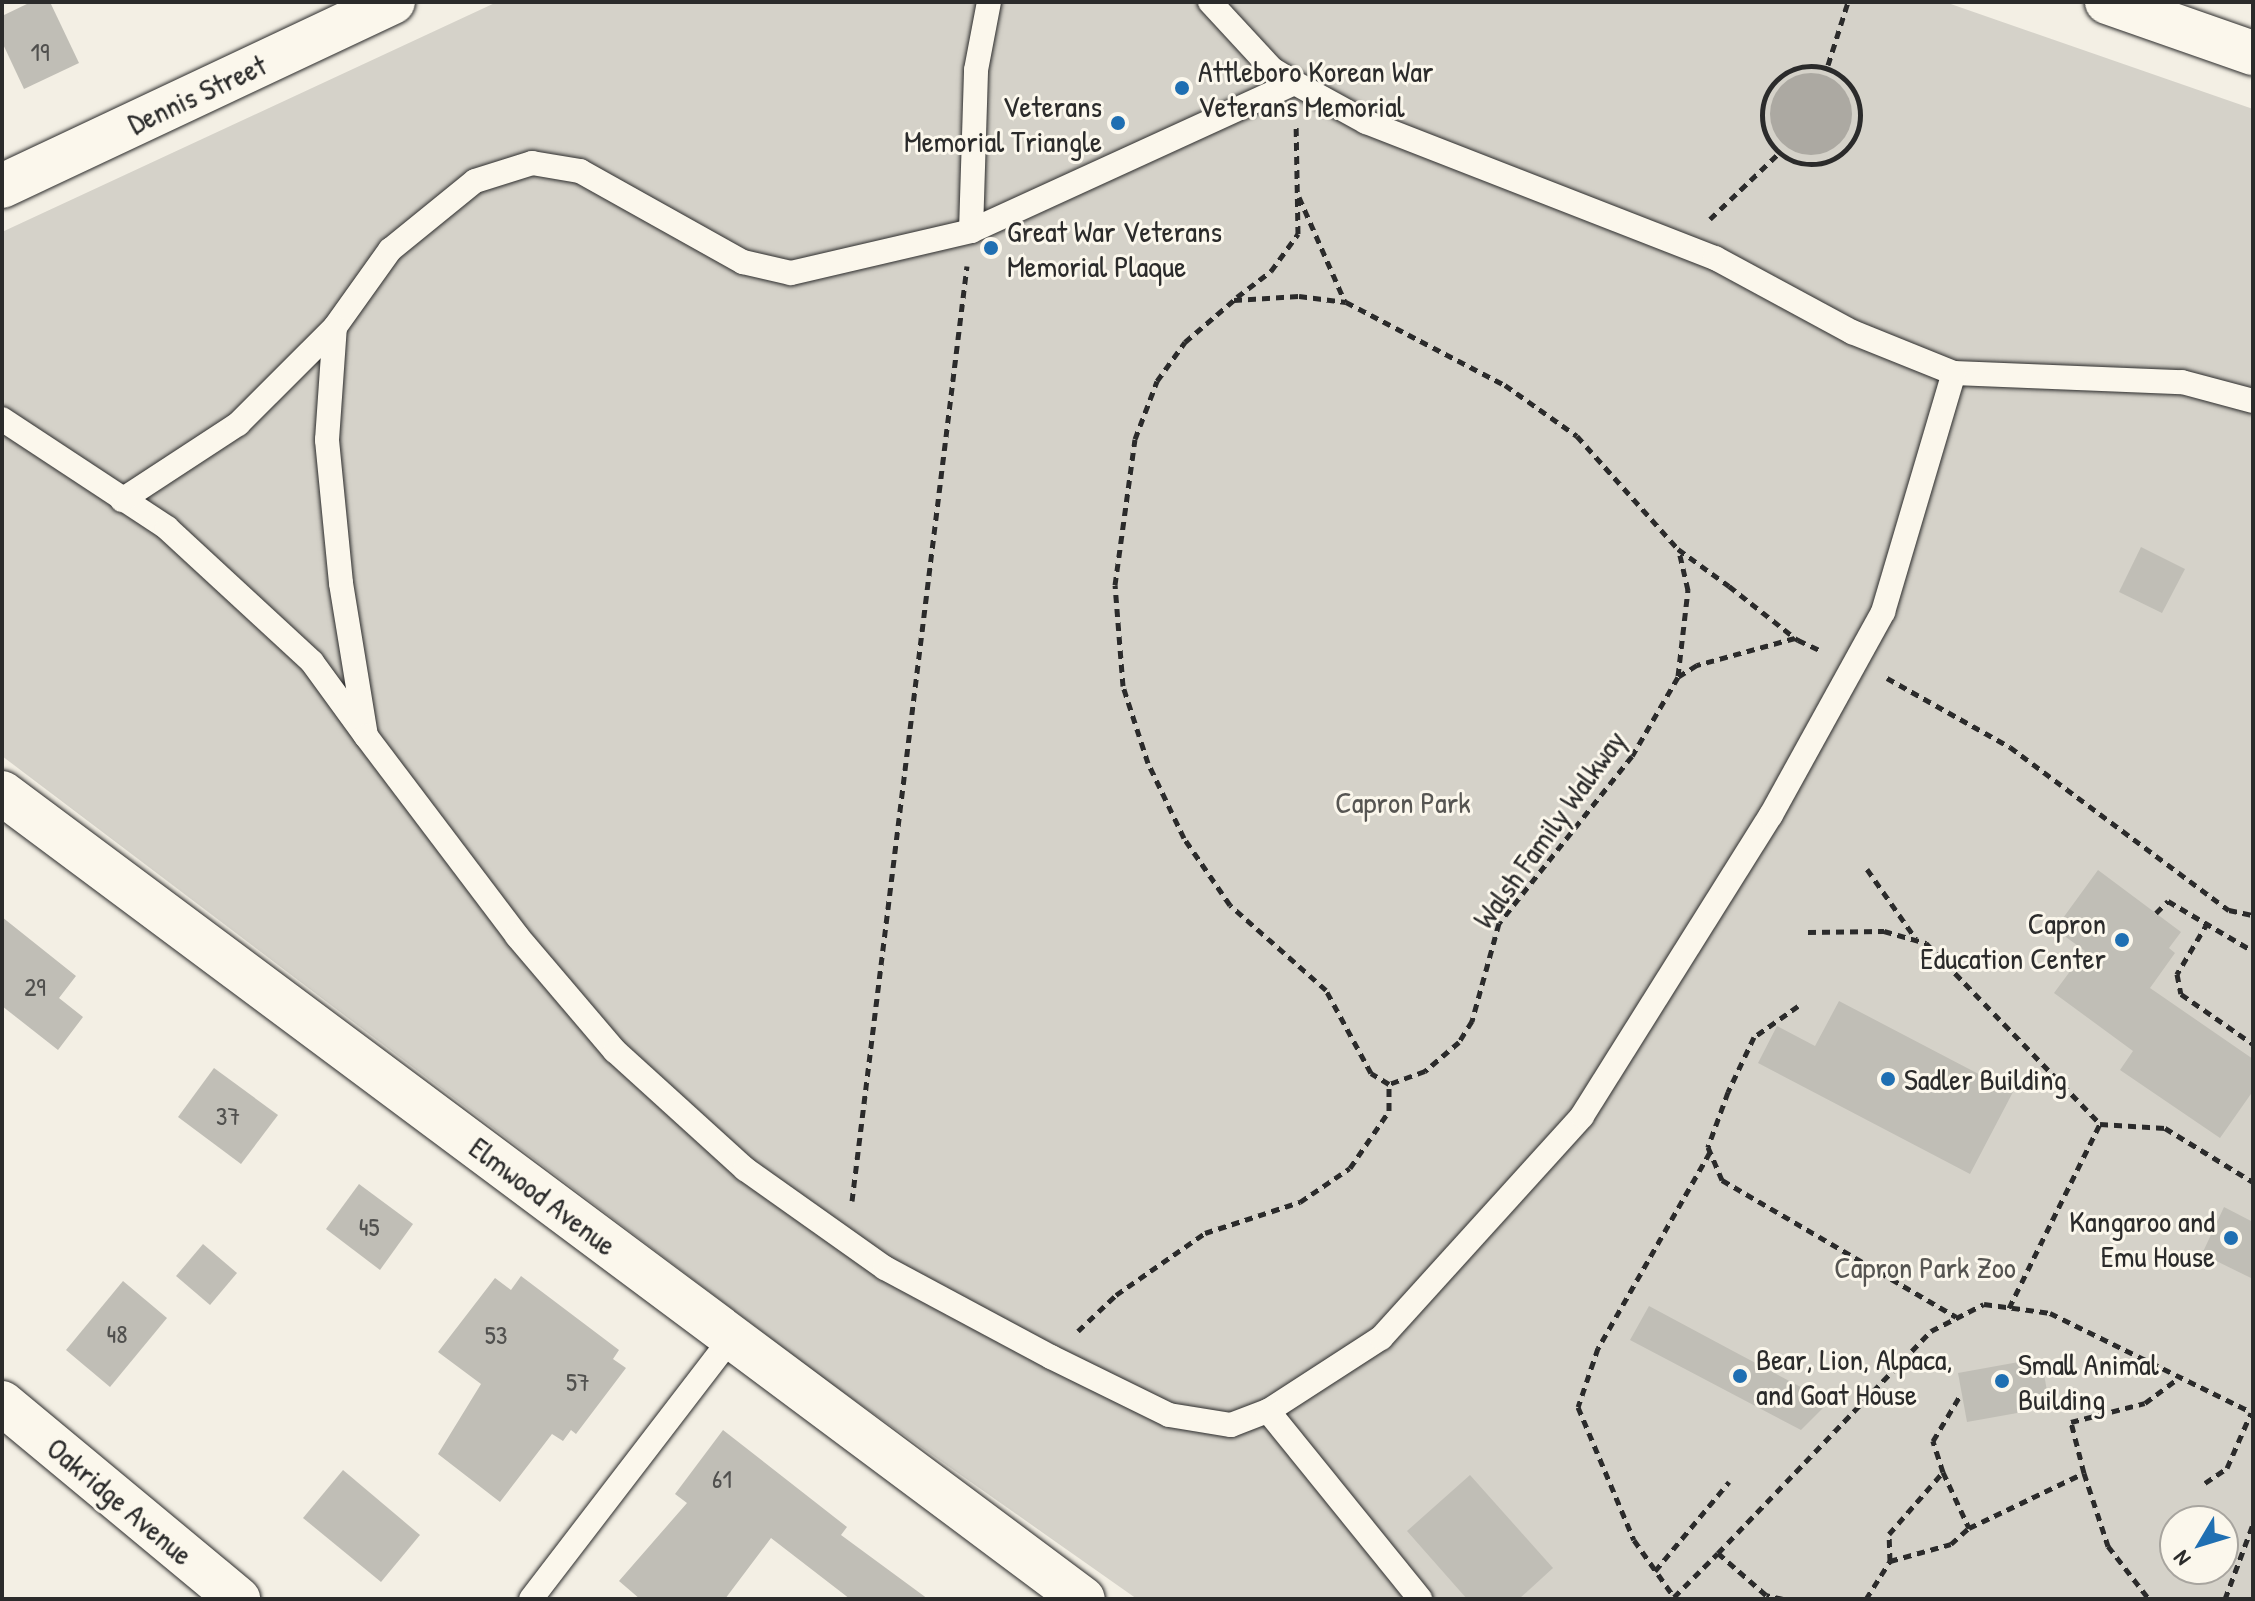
<!DOCTYPE html>
<html>
<head>
<meta charset="utf-8">
<style>
	body { margin:0 }
	#map { position:relative; width:2255px; height:1601px; overflow:hidden; background:#f3efe4; font-family:"Patrick Hand",sans-serif }
	div>[style] { position:absolute }
	[style*='--x'] { left:calc(var(--x)*1px); top:calc(var(--y)*1px); width:calc(var(--w)*1px); rotate:calc(var(--a)*1deg) }
	.green>* { inset:0; background:#d5d2c9 }
	.water>* { inset:0; background:#aca9a2 }
	.round { border-radius:50% }
	.building>* { inset:0; background:#c0beb6 }
	.path>* { height:5px; margin-top:-2.5px; transform-origin:0; background:repeating-linear-gradient(90deg,#2b2b2b 0 8px,transparent 0 14px) }
	.path>.ring { margin:-2.5px; padding:0; box-sizing:content-box; background:none; border:5px solid #2b2b2b; border-radius:50% }
	.roads { filter:drop-shadow(0 0 2px #2b2b2b) drop-shadow(0 0 2px #2b2b2b) }
	.lane>* { height:24px; margin:-12px; padding:0 12px; transform-origin:12px; border-radius:12px; background:#fbf7ec }
	.street>* { height:44px; margin:-22px; padding:0 22px; transform-origin:22px; border-radius:22px; background:#fbf7ec }
	.highway>* { height:44px; margin:-22px; padding:0 22px; transform-origin:22px; border-radius:22px; background:#fbf7ec }
	.dots>* { width:22px; height:22px; translate:-50% -50%; box-sizing:border-box; border:4px solid #fbf7ec; border-radius:50% }
	span { translate:-50% -50%; white-space:nowrap; text-align:center; line-height:1.15; -webkit-text-stroke:6px #fbf7ec; paint-order:stroke }
	.number-label { font-size:26px; color:#50504e }
	.number-label span { -webkit-text-stroke-width:0 }
	.poi-label { font-size:30px; color:#2b2b2b }
	.left { translate:0 -50%; text-align:left }
	.right { translate:-100% -50%; text-align:right }
	.street-label { font-size:30px; color:#2b2b2b }
	.park-label { font-size:30px; color:#565552 }
	.frame { position:absolute; inset:0; border:4px solid #2b2b2b; pointer-events:none }
	.north { position:absolute; left:2159px; top:1505px; width:80px; height:80px; box-sizing:border-box; background:#fbf7ec; border:2px solid #a8a59f; border-radius:50%; rotate:232deg; font-size:22px; font-weight:700; line-height:32px; text-align:center; color:#2b2b2b }
	.north::after { content:''; display:block; margin:auto; width:28px; height:36px; background:#1f6fb2; clip-path:polygon(50% 0,100% 100%,50% 72%,0 100%) }
</style>
</head>
<body>
<div id="map">
	<div class="green">
		<i style="clip-path:polygon(evenodd,497px 2px,1945px 2px,2253px 109px,2253px 1599px,1137px 1599px,830px 1383px,2px 756px,2px 232px,497px 2px,2175px 1521px,2223px 1521px,2223px 1569px,2175px 1569px,2175px 1521px)"></i>
	</div>
	<div class="water">
		<i class="round" style="left:1770px;top:73px;width:82px;height:82px"></i>
	</div>
	<div class="building">
		<i style="clip-path:polygon(31px 2px,50px 2px,79px 63px,24px 89px,2px 42px,2px 16px)"></i>
		<i style="clip-path:polygon(2141px 547px,2185px 569px,2162px 613px,2119px 592px)"></i>
		<i style="clip-path:polygon(2098px 870px,2181px 932px,2169px 948px,2175px 953px,2150px 988px,2253px 1059px,2253px 1091px,2220px 1138px,2120px 1070px,2133px 1051px,2054px 993px,2085px 951px,2055px 929px)"></i>
		<i style="clip-path:polygon(2px 917px,76px 976px,59px 998px,83px 1017px,58px 1050px,2px 1006px)"></i>
		<i style="clip-path:polygon(1839px 1001px,2013px 1092px,1970px 1174px,1758px 1063px,1777px 1026px,1815px 1046px)"></i>
		<i style="clip-path:polygon(214px 1068px,278px 1115px,241px 1164px,178px 1117px)"></i>
		<i style="clip-path:polygon(359px 1184px,413px 1224px,380px 1270px,326px 1229px)"></i>
		<i style="clip-path:polygon(2224px 1207px,2253px 1222px,2253px 1279px,2202px 1254px)"></i>
		<i style="clip-path:polygon(203px 1244px,237px 1273px,210px 1305px,176px 1276px)"></i>
		<i style="clip-path:polygon(521px 1276px,619px 1350px,613px 1359px,626px 1368px,576px 1434px,571px 1430px,563px 1441px,552px 1434px,500px 1502px,438px 1454px,481px 1384px,438px 1352px,495px 1278px,511px 1290px)"></i>
		<i style="clip-path:polygon(123px 1281px,167px 1318px,110px 1387px,66px 1350px)"></i>
		<i style="clip-path:polygon(1649px 1306px,1733px 1351px,1829px 1402px,1801px 1430px,1630px 1340px)"></i>
		<i style="clip-path:polygon(2041px 1358px,2050px 1407px,1967px 1422px,1958px 1373px)"></i>
		<i style="clip-path:polygon(723px 1430px,847px 1527px,841px 1535px,928px 1599px,850px 1599px,771px 1538px,725px 1599px,640px 1599px,619px 1581px,687px 1503px,675px 1494px)"></i>
		<i style="clip-path:polygon(343px 1470px,420px 1535px,381px 1582px,303px 1518px)"></i>
		<i style="clip-path:polygon(1470px 1475px,1553px 1568px,1519px 1599px,1467px 1599px,1407px 1531px)"></i>
	</div>
	<div class="path">
		<i style="--x:1828;--y:65;--w:66;--a:-72.4"></i>
		<i class="ring" style="left:1762px;top:66px;width:93px;height:93px"></i>
		<i style="--x:1299;--y:197;--w:115;--a:66.3"></i>
		<i style="--x:1710;--y:219;--w:95;--a:-43.7"></i>
		<i style="--x:1237;--y:297;--w:43;--a:-37.4"></i>
		<i style="--x:1271;--y:271;--w:46;--a:-53.9"></i>
		<i style="--x:1298;--y:234;--w:110;--a:-91"></i>
		<i style="--x:1795;--y:638;--w:102;--a:164.6"></i>
		<i style="--x:1697;--y:665;--w:22;--a:148"></i>
		<i style="--x:1678;--y:677;--w:91;--a:120.2"></i>
		<i style="--x:1632;--y:756;--w:213;--a:128.5"></i>
		<i style="--x:1499;--y:923;--w:102;--a:105.4"></i>
		<i style="--x:1472;--y:1021;--w:25;--a:122"></i>
		<i style="--x:1459;--y:1042;--w:45;--a:139.5"></i>
		<i style="--x:1425;--y:1071;--w:38;--a:160"></i>
		<i style="--x:1389;--y:1084;--w:21;--a:-149"></i>
		<i style="--x:1371;--y:1073;--w:94;--a:-118.5"></i>
		<i style="--x:1326;--y:990;--w:128;--a:-138.5"></i>
		<i style="--x:1230;--y:905;--w:81;--a:-124.5"></i>
		<i style="--x:1184;--y:838;--w:83;--a:-115.6"></i>
		<i style="--x:1148;--y:763;--w:81;--a:-108"></i>
		<i style="--x:1123;--y:686;--w:101;--a:-94.5"></i>
		<i style="--x:1115;--y:585;--w:147;--a:-82.2"></i>
		<i style="--x:1135;--y:439;--w:62;--a:-69.2"></i>
		<i style="--x:1157;--y:381;--w:48;--a:-54.3"></i>
		<i style="--x:1185;--y:342;--w:65;--a:-40.6"></i>
		<i style="--x:1234;--y:300;--w:65;--a:-3.5"></i>
		<i style="--x:1299;--y:296;--w:47;--a:7.3"></i>
		<i style="--x:1346;--y:302;--w:179;--a:27.6"></i>
		<i style="--x:1505;--y:385;--w:88;--a:35.3"></i>
		<i style="--x:1577;--y:436;--w:152;--a:48.2"></i>
		<i style="--x:1678;--y:549;--w:63;--a:36"></i>
		<i style="--x:1729;--y:586;--w:84;--a:38.2"></i>
		<i style="--x:1795;--y:638;--w:4;--a:34"></i>
		<i style="--x:1798;--y:640;--w:26;--a:25"></i>
		<i style="--x:1678;--y:676;--w:87;--a:-83.4"></i>
		<i style="--x:1688;--y:590;--w:39;--a:-103"></i>
		<i style="--x:1887;--y:678;--w:141;--a:29.3"></i>
		<i style="--x:2010;--y:747;--w:273;--a:36.7"></i>
		<i style="--x:2229;--y:910;--w:25;--a:12"></i>
		<i style="--x:1867;--y:869;--w:85;--a:55"></i>
		<i style="--x:2156;--y:913;--w:17;--a:-45"></i>
		<i style="--x:2168;--y:901;--w:99;--a:30.5"></i>
		<i style="--x:2208;--y:922;--w:61;--a:120.8"></i>
		<i style="--x:2177;--y:974;--w:20;--a:79"></i>
		<i style="--x:2181;--y:994;--w:88;--a:34.8"></i>
		<i style="--x:1808;--y:932;--w:76;--a:-0.8"></i>
		<i style="--x:1884;--y:931;--w:44;--a:15.9"></i>
		<i style="--x:1926;--y:943;--w:251;--a:46.1"></i>
		<i style="--x:1798;--y:1006;--w:54;--a:144.8"></i>
		<i style="--x:1754;--y:1037;--w:61;--a:115.3"></i>
		<i style="--x:1728;--y:1092;--w:59;--a:110"></i>
		<i style="--x:1708;--y:1147;--w:36;--a:67"></i>
		<i style="--x:1722;--y:1180;--w:271;--a:30.3"></i>
		<i style="--x:1710;--y:1152;--w:226;--a:119.7"></i>
		<i style="--x:1598;--y:1348;--w:62;--a:108.7"></i>
		<i style="--x:1578;--y:1407;--w:144;--a:67.2"></i>
		<i style="--x:1634;--y:1540;--w:70;--a:54.9"></i>
		<i style="--x:1674;--y:1597;--w:62;--a:-45"></i>
		<i style="--x:852;--y:1201;--w:942;--a:-82.99"></i>
		<i style="--x:2009;--y:1308;--w:205;--a:-63.7"></i>
		<i style="--x:2100;--y:1124;--w:65;--a:3.5"></i>
		<i style="--x:2165;--y:1128;--w:103;--a:31.5"></i>
		<i style="--x:1078;--y:1331;--w:52;--a:-43.5"></i>
		<i style="--x:1116;--y:1295;--w:108;--a:-34.9"></i>
		<i style="--x:1205;--y:1233;--w:100;--a:-18.1"></i>
		<i style="--x:1300;--y:1202;--w:60;--a:-34.2"></i>
		<i style="--x:1350;--y:1168;--w:69;--a:-55.6"></i>
		<i style="--x:1389;--y:1111;--w:27;--a:-90"></i>
		<i style="--x:1943;--y:1472;--w:62;--a:65.1"></i>
		<i style="--x:2084;--y:1473;--w:77;--a:71.8"></i>
		<i style="--x:2108;--y:1546;--w:67;--a:52.3"></i>
		<i style="--x:2205;--y:1483;--w:27;--a:-34"></i>
		<i style="--x:2227;--y:1468;--w:60;--a:-66.4"></i>
		<i style="--x:1890;--y:1561;--w:27;--a:-92"></i>
		<i style="--x:1889;--y:1534;--w:82;--a:-48.9"></i>
		<i style="--x:1943;--y:1472;--w:33;--a:-108"></i>
		<i style="--x:1933;--y:1441;--w:55;--a:-59.2"></i>
		<i style="--x:1655;--y:1571;--w:116;--a:-50.3"></i>
		<i style="--x:1783;--y:1599;--w:17;--a:-167"></i>
		<i style="--x:1766;--y:1595;--w:64;--a:-138.8"></i>
		<i style="--x:1718;--y:1553;--w:308;--a:-46.2"></i>
		<i style="--x:1931;--y:1331;--w:59;--a:-27"></i>
		<i style="--x:1984;--y:1304;--w:67;--a:7.8"></i>
		<i style="--x:2050;--y:1313;--w:226;--a:26.2"></i>
		<i style="--x:1866;--y:1599;--w:45;--a:-57.7"></i>
		<i style="--x:1890;--y:1561;--w:63;--a:-15.6"></i>
		<i style="--x:1951;--y:1544;--w:24;--a:-42"></i>
		<i style="--x:1969;--y:1528;--w:127;--a:-25.6"></i>
		<i style="--x:2084;--y:1473;--w:53;--a:-104.3"></i>
		<i style="--x:2071;--y:1422;--w:76;--a:-14.4"></i>
		<i style="--x:2145;--y:1403;--w:44;--a:-36.6"></i>
		<i style="--x:2225;--y:1599;--w:80;--a:-69.5"></i>
	</div>
	<div class="roads">
		<div class="lane">
			<i style="--x:1295;--y:83;--w:81;--a:28.8"></i>
			<i style="--x:1366;--y:122;--w:375;--a:21.3"></i>
			<i style="--x:1715;--y:258;--w:156;--a:28.4"></i>
			<i style="--x:1852;--y:332;--w:110;--a:21.9"></i>
			<i style="--x:1954;--y:373;--w:228;--a:2.3"></i>
			<i style="--x:2182;--y:382;--w:73;--a:15"></i>
			<i style="--x:971;--y:231;--w:161;--a:-88.2"></i>
			<i style="--x:976;--y:70;--w:69;--a:-79.2"></i>
			<i style="--x:2;--y:419;--w:198;--a:33.4"></i>
			<i style="--x:167;--y:528;--w:197;--a:42.7"></i>
			<i style="--x:312;--y:662;--w:92;--a:53.9"></i>
			<i style="--x:366;--y:736;--w:155;--a:-99.3"></i>
			<i style="--x:341;--y:583;--w:144;--a:-95.6"></i>
			<i style="--x:327;--y:440;--w:113;--a:-86"></i>
			<i style="--x:335;--y:327;--w:95;--a:-54.5"></i>
			<i style="--x:390;--y:250;--w:109;--a:-39.1"></i>
			<i style="--x:475;--y:181;--w:60;--a:-17.5"></i>
			<i style="--x:532;--y:163;--w:49;--a:9.5"></i>
			<i style="--x:580;--y:171;--w:187;--a:29.2"></i>
			<i style="--x:743;--y:262;--w:49;--a:12.9"></i>
			<i style="--x:791;--y:273;--w:185;--a:-13.1"></i>
			<i style="--x:971;--y:231;--w:356;--a:-24.6"></i>
			<i style="--x:1295;--y:83;--w:26;--a:-149"></i>
			<i style="--x:1273;--y:70;--w:93;--a:-132.8"></i>
			<i style="--x:122;--y:500;--w:139;--a:-33.2"></i>
			<i style="--x:238;--y:424;--w:137;--a:-45"></i>
			<i style="--x:366;--y:736;--w:251;--a:52.9"></i>
			<i style="--x:517;--y:936;--w:151;--a:49.6"></i>
			<i style="--x:615;--y:1051;--w:176;--a:42.2"></i>
			<i style="--x:745;--y:1169;--w:171;--a:35.3"></i>
			<i style="--x:885;--y:1268;--w:188;--a:28.2"></i>
			<i style="--x:1051;--y:1357;--w:131;--a:26.2"></i>
			<i style="--x:1169;--y:1415;--w:63;--a:9.2"></i>
			<i style="--x:1231;--y:1425;--w:40;--a:-21"></i>
			<i style="--x:1268;--y:1411;--w:135;--a:-32.9"></i>
			<i style="--x:1381;--y:1338;--w:299;--a:-47.8"></i>
			<i style="--x:1582;--y:1116;--w:355;--a:-57.9"></i>
			<i style="--x:1771;--y:815;--w:232;--a:-61.1"></i>
			<i style="--x:1883;--y:612;--w:249;--a:-73.5"></i>
			<i style="--x:1268;--y:1411;--w:242;--a:51"></i>
			<i style="--x:531;--y:1599;--w:330;--a:-52.5"></i>
		</div>
		<div class="street">
			<i style="--x:2;--y:186;--w:432;--a:-25.2"></i>
			<i style="--x:2;--y:793;--w:1348;--a:36.71"></i>
			<i style="--x:2;--y:1403;--w:307;--a:39.7"></i>
		</div>
		<div class="highway">
			<i style="--x:2107;--y:2;--w:155;--a:19.3"></i>
		</div>
	</div>
	<div class="dots">
		<i style="left:1182px;top:88px;background:#1f6fb2"></i>
		<i style="left:1118px;top:123px;background:#1f6fb2"></i>
		<i style="left:991px;top:248px;background:#1f6fb2"></i>
		<i style="left:2122px;top:940px;background:#1f6fb2"></i>
		<i style="left:1888px;top:1079px;background:#1f6fb2"></i>
		<i style="left:2231px;top:1238px;background:#1f6fb2"></i>
		<i style="left:1740px;top:1376px;background:#1f6fb2"></i>
		<i style="left:2002px;top:1381px;background:#1f6fb2"></i>
	</div>
	<div class="number-label">
		<span style="left:40px;top:52px">19</span>
		<span style="left:35px;top:987px">29</span>
		<span style="left:228px;top:1116px">37</span>
		<span style="left:369px;top:1227px">45</span>
		<span style="left:117px;top:1334px">48</span>
		<span style="left:496px;top:1335px">53</span>
		<span style="left:578px;top:1382px">57</span>
		<span style="left:722px;top:1479px">61</span>
	</div>
	<div class="poi-label">
		<span class="left" style="left:1198px;top:88px">Attleboro Korean War<br>Veterans Memorial</span>
		<span class="right" style="left:1102px;top:123px">Veterans<br>Memorial Triangle</span>
		<span class="left" style="left:1007px;top:248px">Great War Veterans<br>Memorial Plaque</span>
		<span class="right" style="left:2106px;top:940px">Capron<br>Education Center</span>
		<span class="left" style="left:1904px;top:1079px">Sadler Building</span>
		<span class="right" style="left:2215px;top:1238px">Kangaroo and<br>Emu House</span>
		<span class="left" style="left:1756px;top:1376px">Bear, Lion, Alpaca,<br>and Goat House</span>
		<span class="left" style="left:2018px;top:1381px">Small Animal<br>Building</span>
	</div>
	<div class="street-label">
		<span style="left:197px;top:94px;rotate:-25deg">Dennis Street</span>
		<span style="left:1549px;top:829px;rotate:-54deg">Walsh Family Walkway</span>
		<span style="left:543px;top:1196px;rotate:37deg">Elmwood Avenue</span>
		<span style="left:120px;top:1501px;rotate:40deg">Oakridge Avenue</span>
	</div>
	<div class="park-label">
		<span style="left:1403px;top:802px">Capron Park</span>
		<span style="left:1925px;top:1267px">Capron Park Zoo</span>
	</div>
	<div class="frame"></div>
	<div class="north">N</div>
</div>
</body>
</html>
